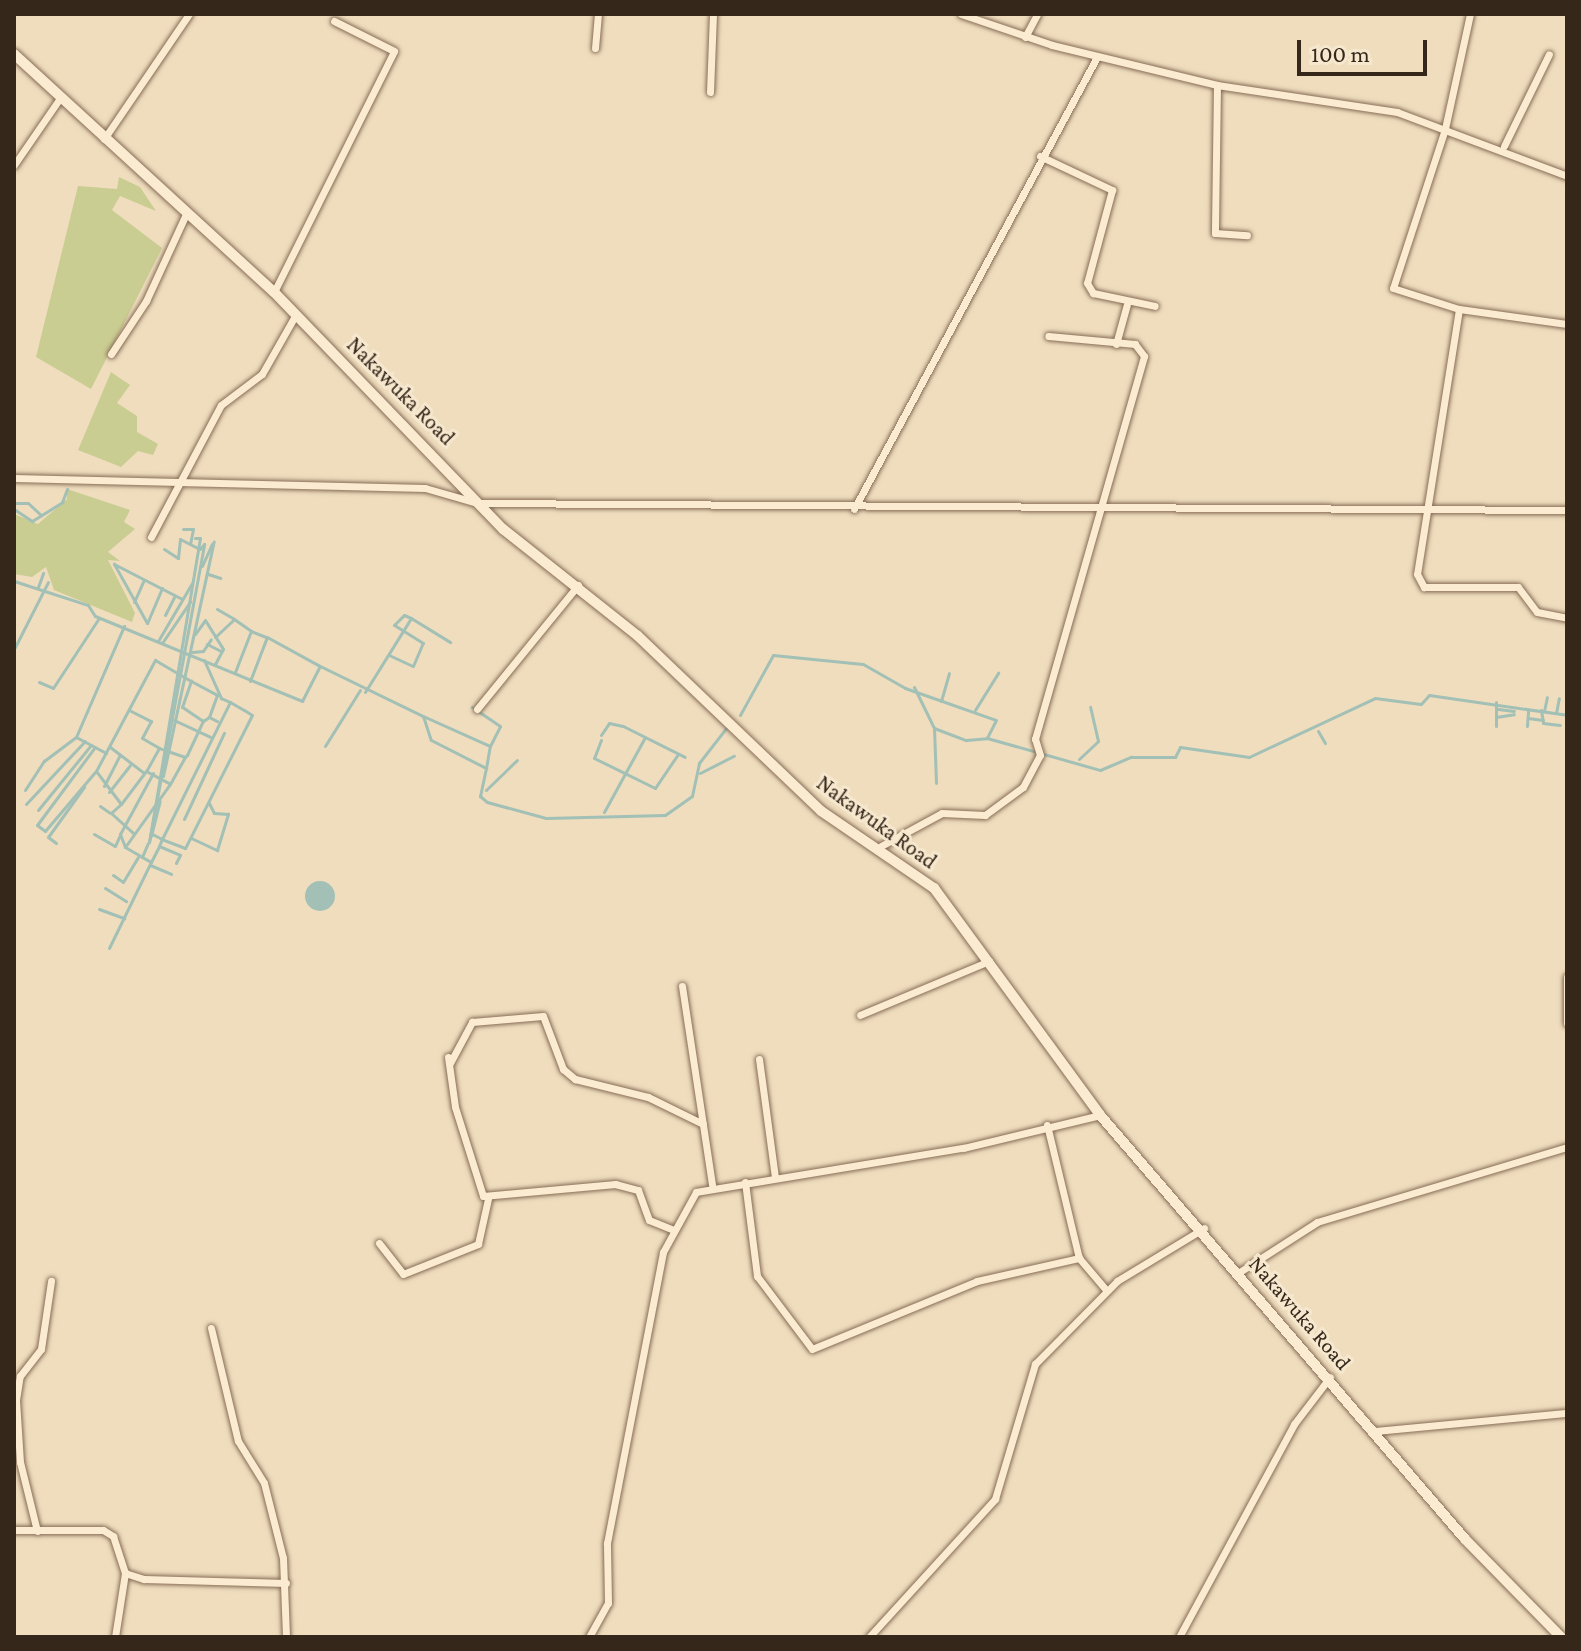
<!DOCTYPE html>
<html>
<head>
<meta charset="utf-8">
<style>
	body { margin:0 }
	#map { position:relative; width:1581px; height:1651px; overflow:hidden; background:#efddbe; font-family:"Crimson Pro",serif }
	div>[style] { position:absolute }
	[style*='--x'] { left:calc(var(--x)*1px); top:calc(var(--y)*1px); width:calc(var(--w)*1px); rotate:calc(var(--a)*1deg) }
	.green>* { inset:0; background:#cacd92 }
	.water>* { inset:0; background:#a2c0b5 }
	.round { border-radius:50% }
	.stream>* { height:3px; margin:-1.5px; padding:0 1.5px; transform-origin:1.5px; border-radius:1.5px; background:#a2c0b5 }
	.roads { filter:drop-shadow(0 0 2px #876d56) drop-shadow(0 0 2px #876d56) }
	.minor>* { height:7px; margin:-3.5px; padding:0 3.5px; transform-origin:3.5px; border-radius:3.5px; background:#faebd1 }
	.secondary>* { height:10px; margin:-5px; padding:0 5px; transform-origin:5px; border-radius:5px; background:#faebd1 }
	span { translate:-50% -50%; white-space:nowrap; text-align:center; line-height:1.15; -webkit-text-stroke:6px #f6e8ce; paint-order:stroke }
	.street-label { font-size:22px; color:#36271b }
	.frame { position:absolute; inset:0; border:16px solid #36271b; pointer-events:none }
	.scale { position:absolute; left:1297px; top:40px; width:130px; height:36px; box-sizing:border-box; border:4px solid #36271b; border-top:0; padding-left:10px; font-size:24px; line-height:28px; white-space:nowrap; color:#36271b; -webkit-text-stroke:6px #f6e8ce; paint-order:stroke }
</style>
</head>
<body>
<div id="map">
	<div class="green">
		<i style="clip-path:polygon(119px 177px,140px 187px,156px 211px,120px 196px,112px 210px,162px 248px,91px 389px,36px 357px,78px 186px,117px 189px)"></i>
		<i style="clip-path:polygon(111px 372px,130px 385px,117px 403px,137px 416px,137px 432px,158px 444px,153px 455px,138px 451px,121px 467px,78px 450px)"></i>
		<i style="clip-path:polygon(67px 489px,130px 510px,124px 522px,135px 529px,108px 552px,120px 561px,108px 560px,135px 613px,132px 622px,54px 590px,46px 567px,32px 577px,14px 574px,14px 514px,38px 524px,67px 499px)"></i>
	</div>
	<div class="water">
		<i class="round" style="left:305px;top:881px;width:30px;height:30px"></i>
	</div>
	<div class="stream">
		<i style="--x:14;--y:503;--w:14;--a:0"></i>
		<i style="--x:28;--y:503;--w:18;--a:43"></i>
		<i style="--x:14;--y:509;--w:22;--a:34"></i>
		<i style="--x:32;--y:521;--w:36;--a:-32"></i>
		<i style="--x:62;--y:502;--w:14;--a:-69"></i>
		<i style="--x:183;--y:529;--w:10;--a:0"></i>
		<i style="--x:193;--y:529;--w:15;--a:101"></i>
		<i style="--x:195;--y:538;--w:5;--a:0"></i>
		<i style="--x:200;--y:538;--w:308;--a:99.5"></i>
		<i style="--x:149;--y:842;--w:303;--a:-79.5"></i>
		<i style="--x:204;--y:544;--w:6;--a:129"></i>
		<i style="--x:164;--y:549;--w:17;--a:33"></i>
		<i style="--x:178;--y:558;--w:19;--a:-84"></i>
		<i style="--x:180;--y:539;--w:22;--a:27"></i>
		<i style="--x:202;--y:566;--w:24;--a:-66"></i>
		<i style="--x:208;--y:574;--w:13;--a:18"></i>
		<i style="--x:14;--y:581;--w:78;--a:18"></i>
		<i style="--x:88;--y:605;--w:13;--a:58"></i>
		<i style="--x:95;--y:616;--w:224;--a:22.3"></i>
		<i style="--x:302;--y:701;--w:39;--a:-63"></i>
		<i style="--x:320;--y:666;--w:114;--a:25.9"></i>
		<i style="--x:423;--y:716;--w:25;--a:72"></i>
		<i style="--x:431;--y:740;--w:62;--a:27"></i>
		<i style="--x:486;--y:768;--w:29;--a:102"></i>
		<i style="--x:480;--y:796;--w:9;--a:41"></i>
		<i style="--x:487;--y:802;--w:61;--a:15.2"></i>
		<i style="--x:546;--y:818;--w:119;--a:-1.4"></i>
		<i style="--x:665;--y:815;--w:33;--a:-35"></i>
		<i style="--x:692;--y:796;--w:34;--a:-78"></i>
		<i style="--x:699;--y:763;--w:46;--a:-52.1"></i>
		<i style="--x:38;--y:587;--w:15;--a:-70"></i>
		<i style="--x:162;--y:588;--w:38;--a:113"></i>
		<i style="--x:147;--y:623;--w:68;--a:-119.2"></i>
		<i style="--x:114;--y:564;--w:76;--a:27.2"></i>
		<i style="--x:134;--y:602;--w:24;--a:-66"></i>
		<i style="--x:217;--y:609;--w:20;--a:30"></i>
		<i style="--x:165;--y:615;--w:20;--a:-63"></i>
		<i style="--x:195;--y:634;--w:17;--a:-54"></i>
		<i style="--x:205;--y:620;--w:34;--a:58"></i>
		<i style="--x:223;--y:649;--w:17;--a:118"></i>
		<i style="--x:215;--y:637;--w:26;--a:-43"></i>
		<i style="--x:234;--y:619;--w:21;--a:35"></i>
		<i style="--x:158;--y:641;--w:67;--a:-59.6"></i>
		<i style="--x:162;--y:643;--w:50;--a:-55.7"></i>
		<i style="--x:207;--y:644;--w:16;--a:27"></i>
		<i style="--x:14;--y:649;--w:75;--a:-63.1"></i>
		<i style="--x:192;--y:652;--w:11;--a:-5"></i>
		<i style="--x:203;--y:651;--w:14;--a:-56"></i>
		<i style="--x:389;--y:655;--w:26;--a:25"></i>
		<i style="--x:413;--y:666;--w:25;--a:-67"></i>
		<i style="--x:423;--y:643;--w:34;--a:-148"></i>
		<i style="--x:394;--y:625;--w:14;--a:-45"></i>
		<i style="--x:404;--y:615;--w:8;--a:23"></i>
		<i style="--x:204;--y:660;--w:42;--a:65.9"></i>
		<i style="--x:221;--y:698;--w:10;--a:24"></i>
		<i style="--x:230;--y:702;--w:16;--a:30"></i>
		<i style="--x:244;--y:710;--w:9;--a:32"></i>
		<i style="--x:252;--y:715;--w:149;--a:116.7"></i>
		<i style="--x:185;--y:848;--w:25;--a:-159"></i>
		<i style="--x:162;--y:839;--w:153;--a:-63.6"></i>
		<i style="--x:235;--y:672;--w:44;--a:-68.7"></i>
		<i style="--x:251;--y:631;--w:16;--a:22"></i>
		<i style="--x:250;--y:681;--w:47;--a:-68.9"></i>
		<i style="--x:267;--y:637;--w:60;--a:28.7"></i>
		<i style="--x:39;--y:682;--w:15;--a:23"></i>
		<i style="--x:53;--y:688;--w:84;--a:-56.7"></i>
		<i style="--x:914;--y:687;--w:46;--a:64"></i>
		<i style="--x:934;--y:728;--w:55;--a:87.9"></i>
		<i style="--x:365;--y:692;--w:87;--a:-58.1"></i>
		<i style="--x:411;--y:618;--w:46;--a:31.6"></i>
		<i style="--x:941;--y:701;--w:29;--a:-74"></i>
		<i style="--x:1496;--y:702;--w:24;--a:90"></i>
		<i style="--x:1498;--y:709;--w:16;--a:7"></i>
		<i style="--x:129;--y:710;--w:25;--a:27"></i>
		<i style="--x:151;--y:721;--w:19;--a:118"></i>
		<i style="--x:142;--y:738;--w:20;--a:30"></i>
		<i style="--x:975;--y:710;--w:44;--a:-58.1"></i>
		<i style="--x:1541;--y:710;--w:13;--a:81"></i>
		<i style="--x:1543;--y:723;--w:17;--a:7"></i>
		<i style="--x:1544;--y:711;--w:14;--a:-78"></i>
		<i style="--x:1556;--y:713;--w:15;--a:-79"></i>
		<i style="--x:740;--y:715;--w:68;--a:-61.2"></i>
		<i style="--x:773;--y:655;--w:90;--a:5.7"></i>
		<i style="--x:863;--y:664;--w:48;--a:29.7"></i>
		<i style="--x:905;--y:688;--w:96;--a:19.4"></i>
		<i style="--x:996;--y:720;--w:20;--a:117"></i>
		<i style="--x:987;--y:738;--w:117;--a:15.8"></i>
		<i style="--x:1100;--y:770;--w:34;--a:-23"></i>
		<i style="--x:1131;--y:757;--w:44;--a:0"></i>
		<i style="--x:1175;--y:757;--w:11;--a:-63"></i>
		<i style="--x:1180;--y:747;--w:70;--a:8.2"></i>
		<i style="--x:1249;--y:757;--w:139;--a:-25.1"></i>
		<i style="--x:1375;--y:698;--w:46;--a:7.4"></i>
		<i style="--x:1421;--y:704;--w:12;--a:-48"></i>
		<i style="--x:1429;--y:695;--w:139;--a:8.2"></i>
		<i style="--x:423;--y:716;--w:73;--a:24.1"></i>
		<i style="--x:490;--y:746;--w:22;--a:-63"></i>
		<i style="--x:500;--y:726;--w:34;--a:-146"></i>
		<i style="--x:209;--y:717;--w:7;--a:146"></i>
		<i style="--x:203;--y:721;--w:25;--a:-146"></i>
		<i style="--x:182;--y:707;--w:28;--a:-71"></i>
		<i style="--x:191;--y:681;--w:30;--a:28"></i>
		<i style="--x:217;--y:695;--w:23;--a:110"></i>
		<i style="--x:209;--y:717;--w:9;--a:27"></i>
		<i style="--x:1496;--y:717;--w:18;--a:-9"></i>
		<i style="--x:1528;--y:718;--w:15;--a:8"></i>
		<i style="--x:174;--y:720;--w:40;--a:25"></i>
		<i style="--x:1527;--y:726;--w:16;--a:-86"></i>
		<i style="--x:934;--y:728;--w:34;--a:21"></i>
		<i style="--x:966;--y:740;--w:21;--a:-5"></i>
		<i style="--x:1318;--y:731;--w:14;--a:60"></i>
		<i style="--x:601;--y:735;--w:14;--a:-56"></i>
		<i style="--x:609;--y:723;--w:14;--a:12"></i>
		<i style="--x:623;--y:726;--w:69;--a:26.6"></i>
		<i style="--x:76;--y:737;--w:34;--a:28"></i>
		<i style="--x:601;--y:740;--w:19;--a:111"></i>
		<i style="--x:594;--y:758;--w:68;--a:26.2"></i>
		<i style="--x:655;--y:788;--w:41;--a:-55.9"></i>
		<i style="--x:325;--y:746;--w:66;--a:-58"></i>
		<i style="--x:110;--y:747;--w:43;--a:37.4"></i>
		<i style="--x:185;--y:757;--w:28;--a:-161"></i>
		<i style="--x:159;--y:748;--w:26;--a:119"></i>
		<i style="--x:146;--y:771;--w:27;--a:28"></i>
		<i style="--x:170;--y:784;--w:31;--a:-61"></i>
		<i style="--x:185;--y:757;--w:3;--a:-45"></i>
		<i style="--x:187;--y:755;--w:38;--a:-65"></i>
		<i style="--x:1079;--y:759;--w:26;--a:-43"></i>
		<i style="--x:1098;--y:741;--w:35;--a:-103"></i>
		<i style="--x:486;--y:768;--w:22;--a:-80"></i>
		<i style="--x:146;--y:771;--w:41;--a:127.1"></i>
		<i style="--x:121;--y:804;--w:41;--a:-127.1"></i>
		<i style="--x:96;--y:771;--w:126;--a:-62"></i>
		<i style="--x:155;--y:660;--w:42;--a:30.3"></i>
		<i style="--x:95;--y:772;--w:77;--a:130.3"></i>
		<i style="--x:45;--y:831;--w:10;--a:-143"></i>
		<i style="--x:37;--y:825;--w:97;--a:-53.4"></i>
		<i style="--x:153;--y:773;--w:69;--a:118.4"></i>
		<i style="--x:120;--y:834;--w:14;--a:69"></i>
		<i style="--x:125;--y:847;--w:77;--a:-54.5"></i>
		<i style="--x:700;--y:773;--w:38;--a:-27"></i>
		<i style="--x:163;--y:776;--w:240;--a:-77.8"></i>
		<i style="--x:104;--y:786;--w:35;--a:-63"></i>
		<i style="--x:25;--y:790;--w:35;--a:-57"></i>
		<i style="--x:44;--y:761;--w:40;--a:-37"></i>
		<i style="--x:76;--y:737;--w:121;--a:-66.6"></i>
		<i style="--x:486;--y:790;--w:43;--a:-44.1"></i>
		<i style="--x:109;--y:792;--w:34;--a:-52"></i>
		<i style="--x:26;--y:804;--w:86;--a:-46.9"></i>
		<i style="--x:121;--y:804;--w:13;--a:138"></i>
		<i style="--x:111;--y:813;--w:30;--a:42"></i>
		<i style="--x:100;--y:806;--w:12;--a:35"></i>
		<i style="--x:38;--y:810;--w:84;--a:-50.8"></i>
		<i style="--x:604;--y:812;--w:85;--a:-61.3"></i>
		<i style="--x:184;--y:819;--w:95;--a:-65.1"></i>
		<i style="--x:94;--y:834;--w:24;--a:30"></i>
		<i style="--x:115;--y:846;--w:12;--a:-66"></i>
		<i style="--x:151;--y:836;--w:36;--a:-76"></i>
		<i style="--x:191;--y:838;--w:29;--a:25"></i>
		<i style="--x:217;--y:850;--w:38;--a:-73"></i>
		<i style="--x:228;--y:814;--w:14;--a:-176"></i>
		<i style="--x:214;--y:813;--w:11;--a:-117"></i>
		<i style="--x:56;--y:843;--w:10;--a:-143"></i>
		<i style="--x:48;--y:837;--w:62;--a:-54.2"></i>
		<i style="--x:159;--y:846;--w:23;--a:23"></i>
		<i style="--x:180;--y:855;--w:9;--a:117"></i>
		<i style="--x:125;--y:847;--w:20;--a:30"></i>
		<i style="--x:142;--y:857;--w:15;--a:-67"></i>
		<i style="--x:142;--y:857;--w:10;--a:29"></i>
		<i style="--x:151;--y:862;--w:18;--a:-63"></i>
		<i style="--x:159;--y:846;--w:8;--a:-67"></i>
		<i style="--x:162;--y:839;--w:11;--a:-153"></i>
		<i style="--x:150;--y:865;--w:23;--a:23"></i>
		<i style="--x:113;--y:875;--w:12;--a:35"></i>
		<i style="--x:123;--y:882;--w:29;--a:-59"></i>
		<i style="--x:105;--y:888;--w:25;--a:32"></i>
		<i style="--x:99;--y:909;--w:27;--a:20"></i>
		<i style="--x:109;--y:948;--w:96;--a:-64"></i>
	</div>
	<div class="roads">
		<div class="minor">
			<i style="--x:961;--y:14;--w:96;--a:18.8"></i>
			<i style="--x:1052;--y:45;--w:170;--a:13.6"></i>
			<i style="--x:1217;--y:85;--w:182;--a:8.5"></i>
			<i style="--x:1397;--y:112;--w:182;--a:20.6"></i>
			<i style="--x:1470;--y:14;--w:118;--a:102.3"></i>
			<i style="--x:1445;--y:129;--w:167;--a:108.1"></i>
			<i style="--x:1393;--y:288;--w:69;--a:17.7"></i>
			<i style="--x:1459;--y:309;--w:268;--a:99"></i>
			<i style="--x:1417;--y:574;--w:15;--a:62"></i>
			<i style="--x:1424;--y:587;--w:94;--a:0"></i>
			<i style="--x:1518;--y:587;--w:31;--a:53"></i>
			<i style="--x:1537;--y:612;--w:31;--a:11"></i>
			<i style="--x:1025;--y:37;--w:26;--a:-62"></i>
			<i style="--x:595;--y:48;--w:34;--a:-85"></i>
			<i style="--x:1217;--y:85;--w:148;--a:90.8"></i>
			<i style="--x:1215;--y:233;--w:32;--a:4"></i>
			<i style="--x:710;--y:92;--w:78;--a:-87.8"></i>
			<i style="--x:104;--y:139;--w:151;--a:-55.8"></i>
			<i style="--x:1504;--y:146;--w:102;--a:-63.9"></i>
			<i style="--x:1040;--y:156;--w:80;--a:25.3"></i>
			<i style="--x:1112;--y:190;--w:96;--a:105"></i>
			<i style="--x:1087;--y:283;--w:12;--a:59"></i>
			<i style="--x:1093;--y:293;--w:63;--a:11.8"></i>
			<i style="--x:14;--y:165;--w:81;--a:-55.5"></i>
			<i style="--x:274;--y:292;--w:269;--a:-63.5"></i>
			<i style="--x:394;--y:51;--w:67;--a:-153.4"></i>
			<i style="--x:1459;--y:309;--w:109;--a:7.9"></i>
			<i style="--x:1116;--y:344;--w:41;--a:-74.6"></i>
			<i style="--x:111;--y:354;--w:64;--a:-56.6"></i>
			<i style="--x:146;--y:301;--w:98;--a:-65.3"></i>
			<i style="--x:14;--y:478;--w:411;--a:1.4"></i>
			<i style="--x:425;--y:488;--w:54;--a:16.1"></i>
			<i style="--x:477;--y:503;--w:1090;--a:0.37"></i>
			<i style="--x:854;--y:509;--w:513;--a:-61.74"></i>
			<i style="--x:151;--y:537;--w:149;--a:-62.1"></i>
			<i style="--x:221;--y:405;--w:51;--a:-37.1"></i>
			<i style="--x:262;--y:374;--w:67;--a:-60.4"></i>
			<i style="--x:477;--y:709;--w:160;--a:-50.8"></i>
			<i style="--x:881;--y:846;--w:69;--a:-28.4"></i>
			<i style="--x:942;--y:813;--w:43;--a:2.7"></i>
			<i style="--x:985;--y:815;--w:47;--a:-36.4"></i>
			<i style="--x:1023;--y:787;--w:36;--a:-62"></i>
			<i style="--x:1040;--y:755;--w:17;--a:-107"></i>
			<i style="--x:1035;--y:739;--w:398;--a:-74.1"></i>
			<i style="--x:1144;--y:356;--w:15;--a:-127"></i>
			<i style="--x:1135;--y:344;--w:87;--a:-174.7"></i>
			<i style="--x:1567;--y:977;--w:46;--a:90"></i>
			<i style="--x:682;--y:986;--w:201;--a:81.4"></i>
			<i style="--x:860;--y:1015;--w:140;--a:-22.7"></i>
			<i style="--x:448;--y:1057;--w:50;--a:82"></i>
			<i style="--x:455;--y:1107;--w:93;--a:72.5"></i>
			<i style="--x:483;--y:1196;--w:133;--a:-5.2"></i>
			<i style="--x:615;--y:1184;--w:24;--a:15"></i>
			<i style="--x:638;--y:1190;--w:32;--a:70"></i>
			<i style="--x:649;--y:1220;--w:24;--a:22"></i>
			<i style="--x:759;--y:1059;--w:120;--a:82.3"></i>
			<i style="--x:450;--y:1063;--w:47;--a:-61.8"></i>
			<i style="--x:472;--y:1022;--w:71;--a:-4.8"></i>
			<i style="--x:543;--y:1016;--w:57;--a:69.3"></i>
			<i style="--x:563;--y:1069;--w:16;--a:40"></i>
			<i style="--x:575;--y:1079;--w:75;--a:13.9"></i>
			<i style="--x:648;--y:1097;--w:61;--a:26.1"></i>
			<i style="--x:1047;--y:1125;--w:137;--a:76.5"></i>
			<i style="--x:1079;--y:1258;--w:43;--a:49.7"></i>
			<i style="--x:745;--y:1182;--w:95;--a:82.7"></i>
			<i style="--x:757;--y:1276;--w:91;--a:53"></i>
			<i style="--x:812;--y:1349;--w:178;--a:-22.4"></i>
			<i style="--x:977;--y:1281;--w:105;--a:-12.7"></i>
			<i style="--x:379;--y:1243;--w:39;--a:52"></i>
			<i style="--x:403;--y:1274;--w:81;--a:-21.8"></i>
			<i style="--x:478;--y:1244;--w:46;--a:-77.5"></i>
			<i style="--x:1238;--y:1273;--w:94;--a:-32.8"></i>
			<i style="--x:1317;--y:1222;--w:261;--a:-16.7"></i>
			<i style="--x:211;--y:1328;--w:116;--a:76.6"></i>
			<i style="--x:238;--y:1441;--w:49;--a:58.2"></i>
			<i style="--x:264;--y:1483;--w:77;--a:75.8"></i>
			<i style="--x:283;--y:1558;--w:79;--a:87.8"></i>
			<i style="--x:1376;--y:1431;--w:192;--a:-5.4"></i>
			<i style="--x:14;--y:1530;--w:89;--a:0"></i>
			<i style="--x:103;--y:1530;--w:12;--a:31"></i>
			<i style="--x:113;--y:1536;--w:39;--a:72"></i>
			<i style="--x:125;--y:1573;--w:20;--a:18"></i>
			<i style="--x:144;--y:1579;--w:142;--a:1.6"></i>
			<i style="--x:37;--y:1531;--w:71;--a:-103.8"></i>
			<i style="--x:20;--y:1462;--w:62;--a:-93.7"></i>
			<i style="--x:16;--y:1400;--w:24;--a:-81"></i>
			<i style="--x:20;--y:1376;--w:34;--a:-52"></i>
			<i style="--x:41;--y:1349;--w:69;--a:-81.6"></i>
			<i style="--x:115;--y:1637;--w:65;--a:-81.1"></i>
			<i style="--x:589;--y:1637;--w:39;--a:-61"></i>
			<i style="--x:608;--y:1603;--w:60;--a:-91"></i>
			<i style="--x:607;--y:1543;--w:296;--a:-79.1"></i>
			<i style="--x:663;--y:1252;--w:68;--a:-61.2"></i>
			<i style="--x:696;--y:1192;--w:271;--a:-9.4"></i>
			<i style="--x:963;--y:1148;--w:141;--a:-13.5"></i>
			<i style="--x:869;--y:1637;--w:187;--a:-47.6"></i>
			<i style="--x:995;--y:1499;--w:141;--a:-73.5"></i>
			<i style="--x:1035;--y:1364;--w:117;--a:-45.3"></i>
			<i style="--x:1117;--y:1281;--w:102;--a:-31.3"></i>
			<i style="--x:1179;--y:1637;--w:242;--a:-61.6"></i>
			<i style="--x:1294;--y:1424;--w:59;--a:-52.5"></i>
		</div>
		<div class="secondary">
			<i style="--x:14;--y:54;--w:352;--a:42.5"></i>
			<i style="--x:274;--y:292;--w:330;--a:46"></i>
			<i style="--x:503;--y:529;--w:172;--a:38.4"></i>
			<i style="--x:638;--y:636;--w:253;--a:43.7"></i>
			<i style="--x:821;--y:811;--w:137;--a:34.3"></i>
			<i style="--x:934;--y:888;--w:281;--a:53.8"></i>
			<i style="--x:1100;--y:1115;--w:559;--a:49.28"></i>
			<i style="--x:1465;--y:1539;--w:137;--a:45.6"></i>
		</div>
	</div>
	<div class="street-label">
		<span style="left:401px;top:391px;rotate:45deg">Nakawuka Road</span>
		<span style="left:877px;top:822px;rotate:36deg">Nakawuka Road</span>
		<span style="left:1300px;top:1313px;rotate:49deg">Nakawuka Road</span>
	</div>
	<div class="frame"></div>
	<div class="scale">100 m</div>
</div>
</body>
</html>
